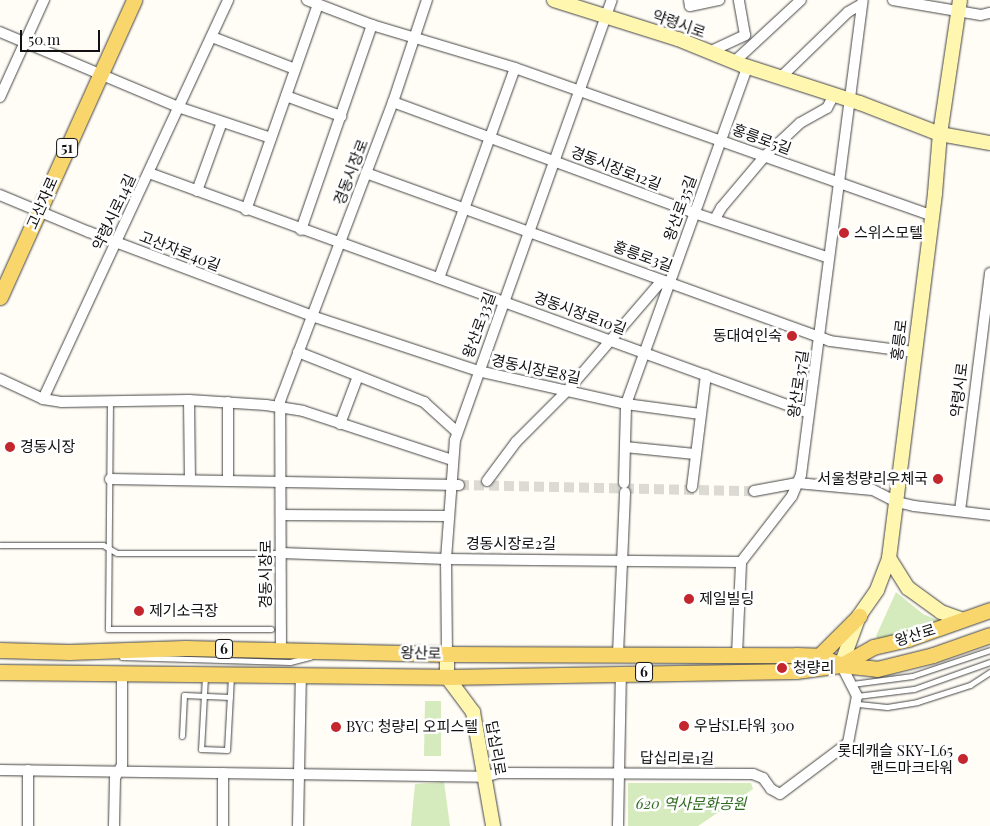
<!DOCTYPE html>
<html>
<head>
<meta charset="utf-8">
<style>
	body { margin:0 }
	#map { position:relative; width:990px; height:826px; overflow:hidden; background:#fffdf5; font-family:"Playfair Display","Noto Sans KR",serif }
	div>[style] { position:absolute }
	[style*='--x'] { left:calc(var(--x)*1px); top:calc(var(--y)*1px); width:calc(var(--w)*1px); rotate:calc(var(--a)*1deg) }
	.green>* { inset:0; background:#d5ebbd }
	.street-tunnel>* { height:10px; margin-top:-5px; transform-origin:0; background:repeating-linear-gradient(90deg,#dbdad3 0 10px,transparent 0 15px) }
	.roads { filter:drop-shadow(0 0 1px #444) drop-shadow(0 0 1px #444) }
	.lane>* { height:5px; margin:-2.5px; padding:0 2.5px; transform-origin:2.5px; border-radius:2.5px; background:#fff }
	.street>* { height:10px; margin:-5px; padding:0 5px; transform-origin:5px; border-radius:5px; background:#fff }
	.secondary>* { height:14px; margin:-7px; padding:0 7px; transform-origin:7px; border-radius:7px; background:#fff6b0 }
	.primary>* { height:15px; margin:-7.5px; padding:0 7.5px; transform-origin:7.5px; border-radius:7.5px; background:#f9d66b }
	.dots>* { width:14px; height:14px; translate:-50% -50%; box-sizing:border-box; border:2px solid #fff; border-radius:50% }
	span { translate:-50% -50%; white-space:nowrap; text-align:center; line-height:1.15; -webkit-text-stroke:5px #fff; paint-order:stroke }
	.shield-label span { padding:1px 4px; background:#fff; border:1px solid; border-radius:4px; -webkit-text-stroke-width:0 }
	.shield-label { font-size:14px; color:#111; font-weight:700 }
	.street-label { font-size:15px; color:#111 }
	.poi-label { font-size:15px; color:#111 }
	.left { translate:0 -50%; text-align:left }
	.right { translate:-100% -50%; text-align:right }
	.park-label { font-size:15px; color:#2f6b1f; font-style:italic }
	.scale { position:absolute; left:20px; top:30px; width:80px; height:22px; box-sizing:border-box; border:2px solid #111; border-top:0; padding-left:6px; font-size:15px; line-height:18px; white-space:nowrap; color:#111; -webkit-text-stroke:4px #fff; paint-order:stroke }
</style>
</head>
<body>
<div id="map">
	<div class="green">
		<i style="clip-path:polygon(896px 592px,923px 614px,942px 622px,878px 640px,876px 636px)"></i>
		<i style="clip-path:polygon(425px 701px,441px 701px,441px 756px,424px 756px)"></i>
		<i style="clip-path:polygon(444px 782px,450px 826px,411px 826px,415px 784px)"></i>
		<i style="clip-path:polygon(628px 783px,751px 783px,753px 789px,698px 826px,628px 826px)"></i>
	</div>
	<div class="street-tunnel">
		<i style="--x:459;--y:485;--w:295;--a:1.2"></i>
	</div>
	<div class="roads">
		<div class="lane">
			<i style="--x:110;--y:400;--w:229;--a:90.5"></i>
			<i style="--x:108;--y:629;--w:163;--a:0"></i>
			<i style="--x:0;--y:545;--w:103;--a:0"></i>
			<i style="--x:103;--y:545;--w:16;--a:30"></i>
			<i style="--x:117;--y:553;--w:164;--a:0"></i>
			<i style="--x:122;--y:657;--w:168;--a:1.7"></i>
			<i style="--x:290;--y:662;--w:21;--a:-14"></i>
			<i style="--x:205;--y:676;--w:73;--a:93.1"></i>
			<i style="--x:201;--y:749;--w:26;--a:2"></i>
			<i style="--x:227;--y:750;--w:74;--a:-86.9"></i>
			<i style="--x:852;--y:684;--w:61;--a:-7.6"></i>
			<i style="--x:912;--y:676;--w:82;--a:-18.4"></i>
			<i style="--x:857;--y:696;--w:57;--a:-7"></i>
			<i style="--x:914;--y:689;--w:81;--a:-19.6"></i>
			<i style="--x:858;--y:704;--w:29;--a:6"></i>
			<i style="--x:887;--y:707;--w:30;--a:-9"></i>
			<i style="--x:917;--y:702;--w:56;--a:-17.8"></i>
			<i style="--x:970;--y:685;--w:24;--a:-33"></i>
			<i style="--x:182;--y:736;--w:41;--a:-87.2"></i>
			<i style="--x:184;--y:695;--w:46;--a:2.5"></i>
		</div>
		<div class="street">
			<i style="--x:307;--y:0;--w:70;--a:21"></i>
			<i style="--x:372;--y:25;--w:149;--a:16.7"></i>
			<i style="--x:515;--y:68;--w:442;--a:19.5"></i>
			<i style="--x:689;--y:0;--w:6;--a:81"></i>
			<i style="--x:690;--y:6;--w:30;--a:-12"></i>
			<i style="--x:893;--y:0;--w:89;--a:9.7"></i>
			<i style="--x:981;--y:15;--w:9;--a:-13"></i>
			<i style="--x:0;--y:32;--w:193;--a:22.8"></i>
			<i style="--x:178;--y:107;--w:98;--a:18.4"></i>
			<i style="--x:212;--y:37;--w:89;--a:21.1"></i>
			<i style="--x:709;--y:52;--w:40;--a:-25"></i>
			<i style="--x:745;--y:35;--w:36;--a:-100"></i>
			<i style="--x:734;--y:62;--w:91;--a:-42.8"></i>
			<i style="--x:781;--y:77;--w:93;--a:-44.1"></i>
			<i style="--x:848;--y:12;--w:16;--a:-30"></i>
			<i style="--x:286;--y:96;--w:59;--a:20"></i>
			<i style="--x:0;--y:97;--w:107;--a:-65.6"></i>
			<i style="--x:393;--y:102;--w:321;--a:20.2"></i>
			<i style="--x:694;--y:213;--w:142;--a:18.4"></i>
			<i style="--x:149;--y:173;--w:702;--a:19.98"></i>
			<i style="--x:366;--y:173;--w:493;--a:19.9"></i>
			<i style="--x:830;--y:341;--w:85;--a:7.5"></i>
			<i style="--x:197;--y:191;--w:73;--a:-70.1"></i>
			<i style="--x:0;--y:195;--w:96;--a:22.6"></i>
			<i style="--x:89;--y:232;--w:238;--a:20.6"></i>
			<i style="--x:312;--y:316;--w:175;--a:18.3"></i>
			<i style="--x:478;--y:371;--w:152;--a:12.6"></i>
			<i style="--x:626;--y:404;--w:75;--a:7.7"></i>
			<i style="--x:246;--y:210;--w:218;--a:-70.7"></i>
			<i style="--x:715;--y:219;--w:13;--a:-61"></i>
			<i style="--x:721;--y:208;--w:68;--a:-49.8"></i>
			<i style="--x:765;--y:156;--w:48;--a:-43.3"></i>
			<i style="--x:800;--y:123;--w:31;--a:-29"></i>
			<i style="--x:827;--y:108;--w:15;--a:-62"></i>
			<i style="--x:301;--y:230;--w:217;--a:-70.9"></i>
			<i style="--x:439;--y:278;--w:223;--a:-70.1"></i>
			<i style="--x:298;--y:352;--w:136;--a:21.6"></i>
			<i style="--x:424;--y:402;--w:45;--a:42.3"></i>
			<i style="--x:0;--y:379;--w:47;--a:24.9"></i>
			<i style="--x:43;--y:399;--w:18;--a:9"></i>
			<i style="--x:61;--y:402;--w:128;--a:-0.9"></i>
			<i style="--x:189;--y:400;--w:77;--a:3.7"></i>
			<i style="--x:266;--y:405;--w:37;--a:9"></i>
			<i style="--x:303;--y:411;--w:157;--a:18.2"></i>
			<i style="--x:43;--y:399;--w:440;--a:-65.1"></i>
			<i style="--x:189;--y:400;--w:80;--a:89.3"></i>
			<i style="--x:340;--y:424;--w:51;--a:-69.4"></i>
			<i style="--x:625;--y:447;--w:70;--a:5.7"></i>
			<i style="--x:110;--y:479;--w:349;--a:1"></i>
			<i style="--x:228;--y:480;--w:78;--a:-90"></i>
			<i style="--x:487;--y:481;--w:49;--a:-53.4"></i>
			<i style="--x:516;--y:442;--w:72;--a:-45"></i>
			<i style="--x:567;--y:391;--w:141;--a:-49.3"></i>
			<i style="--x:659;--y:284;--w:11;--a:-15"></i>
			<i style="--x:624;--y:483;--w:79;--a:-88.5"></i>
			<i style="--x:626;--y:404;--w:358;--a:-70.2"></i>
			<i style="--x:692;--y:487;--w:113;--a:-82.9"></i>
			<i style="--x:754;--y:491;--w:44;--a:-10.5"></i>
			<i style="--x:797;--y:483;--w:76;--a:5.3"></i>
			<i style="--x:873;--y:490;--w:27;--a:27"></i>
			<i style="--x:897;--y:502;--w:17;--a:13"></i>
			<i style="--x:914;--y:506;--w:77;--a:6.8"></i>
			<i style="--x:960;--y:511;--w:240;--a:-82.8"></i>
			<i style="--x:281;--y:515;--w:168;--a:0.3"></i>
			<i style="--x:281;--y:553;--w:165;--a:2.1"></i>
			<i style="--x:446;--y:559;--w:295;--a:0.6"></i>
			<i style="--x:281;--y:650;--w:249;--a:-90.2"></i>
			<i style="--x:280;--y:401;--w:320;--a:-69.3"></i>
			<i style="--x:393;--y:102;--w:108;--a:-71.6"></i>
			<i style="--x:447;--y:654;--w:95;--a:-90.6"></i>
			<i style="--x:446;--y:559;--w:119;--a:-85.7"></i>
			<i style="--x:455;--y:440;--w:467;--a:-70.4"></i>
			<i style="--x:618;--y:654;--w:162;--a:-87.5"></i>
			<i style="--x:737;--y:655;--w:93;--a:-87.5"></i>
			<i style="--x:741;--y:562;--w:83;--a:-52.3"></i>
			<i style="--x:792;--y:496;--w:23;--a:-67"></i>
			<i style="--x:801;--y:475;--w:479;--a:-82.6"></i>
			<i style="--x:0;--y:770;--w:484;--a:0.8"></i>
			<i style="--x:484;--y:777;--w:15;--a:-16"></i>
			<i style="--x:498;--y:773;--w:255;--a:0.2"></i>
			<i style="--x:753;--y:774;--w:11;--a:22"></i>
			<i style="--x:763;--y:778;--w:14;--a:54"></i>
			<i style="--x:771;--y:789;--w:10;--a:29"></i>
			<i style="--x:780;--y:794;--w:85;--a:-36.9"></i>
			<i style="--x:848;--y:743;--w:48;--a:-79.2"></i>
			<i style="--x:857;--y:696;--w:35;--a:-117"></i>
			<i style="--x:28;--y:770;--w:56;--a:90"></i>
			<i style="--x:114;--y:826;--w:48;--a:-88.8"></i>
			<i style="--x:115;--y:778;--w:15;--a:-62"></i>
			<i style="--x:122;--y:765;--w:92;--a:-90"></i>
			<i style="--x:223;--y:826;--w:53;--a:-90"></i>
			<i style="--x:298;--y:826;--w:152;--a:-88.9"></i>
			<i style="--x:618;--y:826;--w:154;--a:-88.9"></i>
		</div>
		<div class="secondary">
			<i style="--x:554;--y:0;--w:130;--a:17.5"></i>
			<i style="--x:678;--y:39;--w:69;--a:22.1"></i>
			<i style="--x:742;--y:65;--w:124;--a:17.9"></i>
			<i style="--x:860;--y:103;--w:86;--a:21.2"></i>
			<i style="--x:940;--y:134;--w:51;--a:10.2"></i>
			<i style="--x:889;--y:558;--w:36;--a:58"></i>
			<i style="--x:908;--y:588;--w:41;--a:36"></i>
			<i style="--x:941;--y:612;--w:23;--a:20"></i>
			<i style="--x:447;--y:654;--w:23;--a:90"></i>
			<i style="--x:447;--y:677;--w:44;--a:53.4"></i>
			<i style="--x:473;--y:712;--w:116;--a:80"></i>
			<i style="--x:841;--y:665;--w:52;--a:-69.8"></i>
			<i style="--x:859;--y:616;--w:32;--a:-55"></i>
			<i style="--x:877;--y:590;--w:34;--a:-69"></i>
			<i style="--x:889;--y:558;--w:368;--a:-82.8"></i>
			<i style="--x:935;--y:193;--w:59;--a:-85.2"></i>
			<i style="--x:940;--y:134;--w:135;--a:-81.5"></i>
		</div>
		<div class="primary">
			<i style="--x:0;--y:297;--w:326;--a:-65.7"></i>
			<i style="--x:0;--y:650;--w:69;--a:1.7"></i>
			<i style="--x:69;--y:652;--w:116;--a:-2"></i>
			<i style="--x:185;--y:648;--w:262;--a:1.3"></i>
			<i style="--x:447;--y:654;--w:349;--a:0.2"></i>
			<i style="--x:796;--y:655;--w:23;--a:2"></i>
			<i style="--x:819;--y:656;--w:24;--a:22"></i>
			<i style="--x:841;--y:665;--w:36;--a:6"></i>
			<i style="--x:877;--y:669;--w:58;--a:-14"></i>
			<i style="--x:933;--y:655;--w:60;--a:-19.3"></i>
			<i style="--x:819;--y:656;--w:57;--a:-45"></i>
			<i style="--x:0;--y:672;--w:447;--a:0.6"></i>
			<i style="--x:447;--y:677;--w:349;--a:-1"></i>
			<i style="--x:796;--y:671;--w:45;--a:-7.6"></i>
			<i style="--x:841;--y:665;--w:37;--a:-29"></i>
			<i style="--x:873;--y:647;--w:36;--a:-13"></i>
			<i style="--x:908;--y:639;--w:87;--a:-19.5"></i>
		</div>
	</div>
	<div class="dots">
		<i style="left:844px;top:233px;background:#c4262e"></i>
		<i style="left:792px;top:336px;background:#c4262e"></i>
		<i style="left:10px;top:447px;background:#c4262e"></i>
		<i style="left:938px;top:479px;background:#c4262e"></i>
		<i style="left:689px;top:599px;background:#c4262e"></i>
		<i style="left:139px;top:611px;background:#c4262e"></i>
		<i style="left:782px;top:668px;background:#c4262e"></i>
		<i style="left:684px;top:726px;background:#c4262e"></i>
		<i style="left:336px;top:727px;background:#c4262e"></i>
		<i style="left:963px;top:759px;background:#c4262e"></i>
	</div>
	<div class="shield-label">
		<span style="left:67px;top:148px">51</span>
		<span style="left:224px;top:649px">6</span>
		<span style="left:644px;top:672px">6</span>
	</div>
	<div class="street-label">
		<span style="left:679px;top:24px;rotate:19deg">약령시로</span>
		<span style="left:762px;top:139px;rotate:20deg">홍릉로5길</span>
		<span style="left:616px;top:168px;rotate:21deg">경동시장로12길</span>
		<span style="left:351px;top:172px;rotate:-69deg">경동시장로</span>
		<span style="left:42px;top:203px;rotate:-66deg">고산자로</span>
		<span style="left:680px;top:208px;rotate:-70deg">왕산로35길</span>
		<span style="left:114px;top:212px;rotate:-65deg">약령시로14길</span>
		<span style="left:180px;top:251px;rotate:21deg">고산자로40길</span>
		<span style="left:643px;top:256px;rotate:20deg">홍릉로3길</span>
		<span style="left:580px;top:313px;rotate:20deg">경동시장로10길</span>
		<span style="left:479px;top:325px;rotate:-70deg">왕산로33길</span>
		<span style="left:899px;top:340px;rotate:-83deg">홍릉로</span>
		<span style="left:536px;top:369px;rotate:12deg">경동시장로8길</span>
		<span style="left:798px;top:384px;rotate:-82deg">왕산로37길</span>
		<span style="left:959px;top:390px;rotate:-83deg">약령시로</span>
		<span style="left:511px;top:544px">경동시장로2길</span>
		<span style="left:266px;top:574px;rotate:-90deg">경동시장로</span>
		<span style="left:915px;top:635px;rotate:-17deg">왕산로</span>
		<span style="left:421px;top:653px;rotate:1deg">왕산로</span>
		<span style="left:496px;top:748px;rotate:80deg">답십리로</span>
		<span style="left:677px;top:758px;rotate:1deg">답십리로1길</span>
	</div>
	<div class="poi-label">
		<span class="left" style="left:854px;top:233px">스위스모텔</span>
		<span class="right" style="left:782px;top:336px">동대여인숙</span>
		<span class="left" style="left:20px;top:447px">경동시장</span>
		<span class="right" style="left:928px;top:479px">서울청량리우체국</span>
		<span class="left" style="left:699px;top:599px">제일빌딩</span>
		<span class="left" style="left:149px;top:611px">제기소극장</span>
		<span class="left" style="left:793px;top:668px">청량리</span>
		<span class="left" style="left:694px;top:726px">우남SL타워 300</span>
		<span class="left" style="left:346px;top:727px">BYC 청량리 오피스텔</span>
		<span class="right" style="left:953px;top:759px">롯데캐슬 SKY-L65<br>랜드마크타워</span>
	</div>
	<div class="park-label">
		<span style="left:691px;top:804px">620 역사문화공원</span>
	</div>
	<div class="scale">50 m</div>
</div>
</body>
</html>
